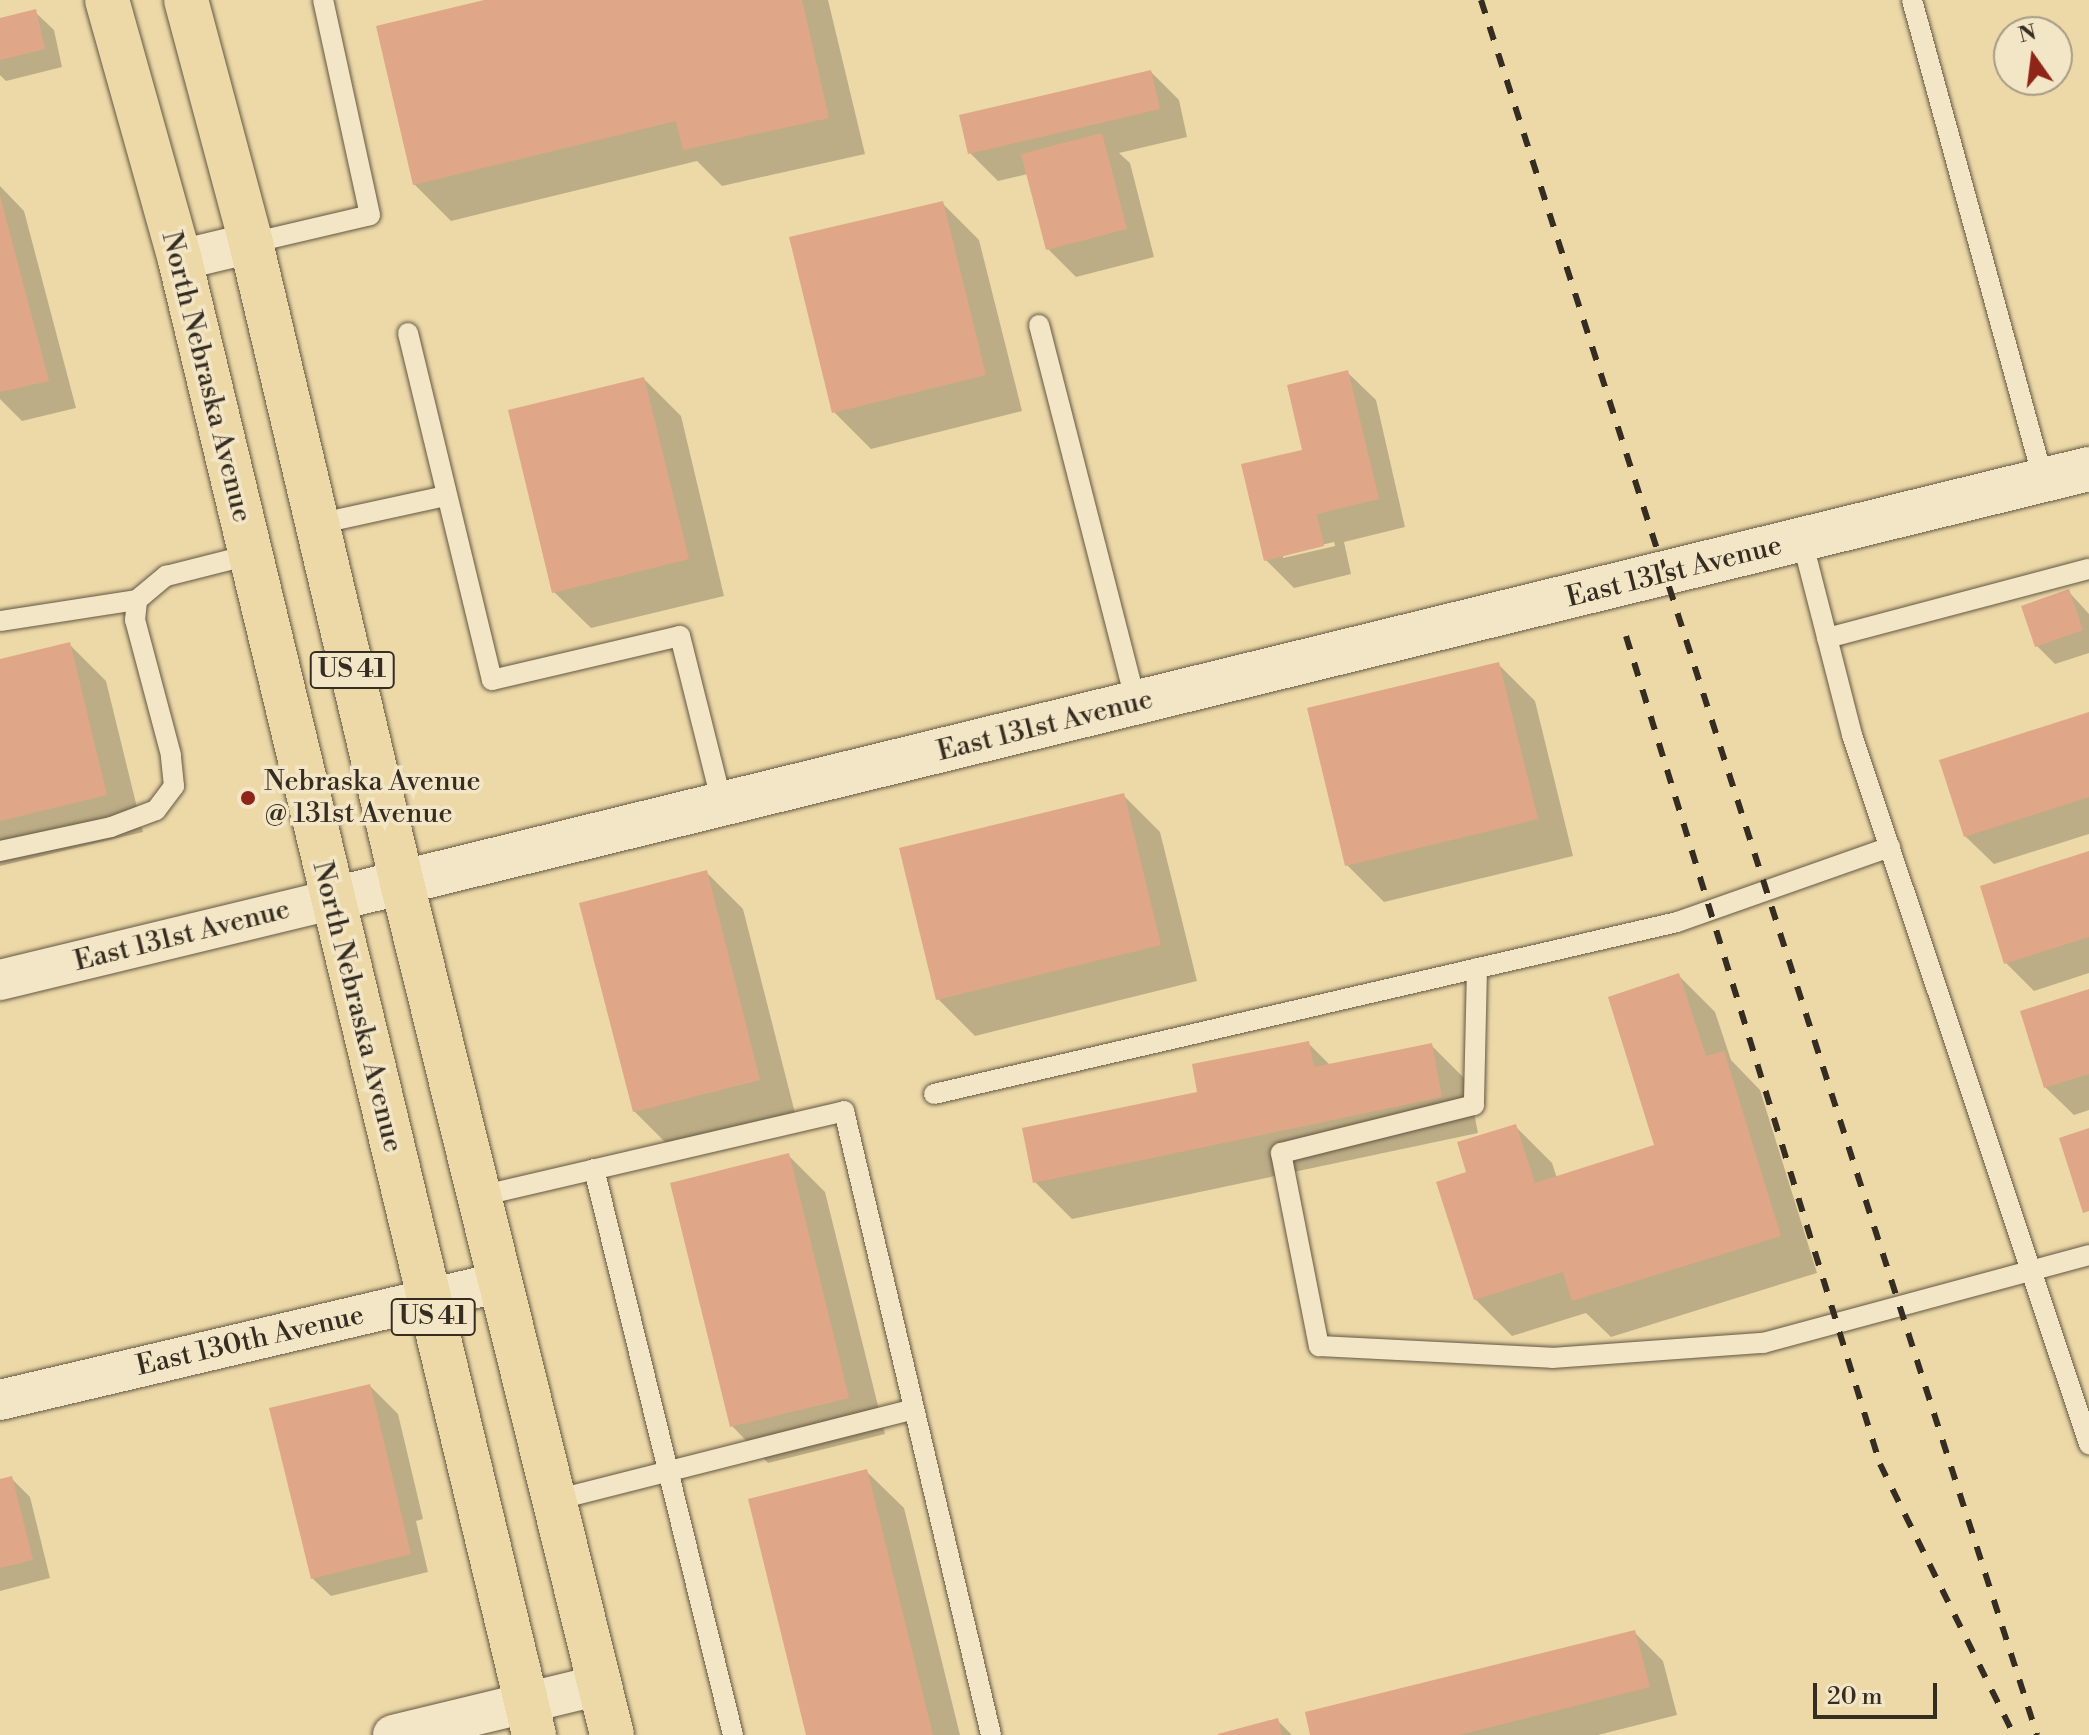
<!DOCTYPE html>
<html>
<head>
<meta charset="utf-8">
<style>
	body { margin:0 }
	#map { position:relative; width:2089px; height:1735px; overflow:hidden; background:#edd9a8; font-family:"Libre Bodoni",serif }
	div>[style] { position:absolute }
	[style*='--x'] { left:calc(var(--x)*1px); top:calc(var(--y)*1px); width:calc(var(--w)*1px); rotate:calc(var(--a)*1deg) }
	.shadow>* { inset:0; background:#0003 }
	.building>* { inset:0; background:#dfa788 }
	.roads { filter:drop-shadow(0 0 2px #645844) drop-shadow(0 0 2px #645844) }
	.service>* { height:20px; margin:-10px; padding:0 10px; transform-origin:10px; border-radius:10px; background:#f3e6c6 }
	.minor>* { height:40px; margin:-20px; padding:0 20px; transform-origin:20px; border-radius:20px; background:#f3e6c6 }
	.tertiary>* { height:44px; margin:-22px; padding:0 22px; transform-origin:22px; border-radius:22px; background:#f3e6c6 }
	.primary>* { height:44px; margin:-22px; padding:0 22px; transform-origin:22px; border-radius:22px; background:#edd9a8 }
	.rail>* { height:6px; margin-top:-3px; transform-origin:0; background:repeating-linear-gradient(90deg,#362d22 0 14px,transparent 0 28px) }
	.dots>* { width:22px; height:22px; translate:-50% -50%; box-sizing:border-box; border:4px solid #f3e6c6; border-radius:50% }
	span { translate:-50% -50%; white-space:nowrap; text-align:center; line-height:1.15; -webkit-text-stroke:7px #f3e6c6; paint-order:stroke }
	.shield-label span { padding:2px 6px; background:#f3e6c6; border:2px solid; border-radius:6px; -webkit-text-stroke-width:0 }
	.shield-label { font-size:26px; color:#362d22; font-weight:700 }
	.street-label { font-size:28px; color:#362d22 }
	.poi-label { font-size:28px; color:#362d22 }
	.left { translate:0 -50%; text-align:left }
	.north { position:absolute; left:1993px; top:16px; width:80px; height:80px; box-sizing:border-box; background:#f3e6c6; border:2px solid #a79c84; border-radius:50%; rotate:346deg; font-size:22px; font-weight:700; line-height:32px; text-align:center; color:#362d22 }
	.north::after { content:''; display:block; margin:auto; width:28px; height:36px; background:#8f2418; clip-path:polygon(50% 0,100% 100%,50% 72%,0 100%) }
	.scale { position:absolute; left:1813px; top:1683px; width:124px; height:36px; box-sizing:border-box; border:4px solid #362d22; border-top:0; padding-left:10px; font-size:24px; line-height:28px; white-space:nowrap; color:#362d22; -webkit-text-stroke:6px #f3e6c6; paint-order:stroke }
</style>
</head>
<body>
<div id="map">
	<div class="shadow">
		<i style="clip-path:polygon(492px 0,828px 0,865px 154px,722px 186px,697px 161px,451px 221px,414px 184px)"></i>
		<i style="clip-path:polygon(35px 12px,54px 30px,62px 67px,6px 81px,0 75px,0 20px)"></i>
		<i style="clip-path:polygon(1151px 72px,1179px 100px,1187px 137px,1119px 153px,1130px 163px,1154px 257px,1076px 277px,1048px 249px,1028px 174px,998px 181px,970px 153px)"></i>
		<i style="clip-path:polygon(0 186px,24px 211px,76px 408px,22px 421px,0 399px)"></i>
		<i style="clip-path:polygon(942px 203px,979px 240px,1022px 411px,871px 449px,834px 412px)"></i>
		<i style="clip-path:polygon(evenodd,1347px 372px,1376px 400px,1405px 527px,1344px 542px,1351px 574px,1294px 588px,1266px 560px,1347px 372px,1334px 542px,1335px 546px,1283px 558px,1283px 554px,1334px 542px)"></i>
		<i style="clip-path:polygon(644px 379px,681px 416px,724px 596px,591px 628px,554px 592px)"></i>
		<i style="clip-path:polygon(2069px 592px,2089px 614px,2089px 653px,2055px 664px,2037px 646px)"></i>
		<i style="clip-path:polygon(69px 644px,106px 681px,143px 832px,0 866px,0 661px)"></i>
		<i style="clip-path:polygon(1498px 664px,1535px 701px,1573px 856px,1384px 902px,1347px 865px)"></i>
		<i style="clip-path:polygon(2089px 714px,2089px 834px,1994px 864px,1965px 836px)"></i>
		<i style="clip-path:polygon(1124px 796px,1160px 832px,1197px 981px,975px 1036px,938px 999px)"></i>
		<i style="clip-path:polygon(2089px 853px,2089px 973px,2034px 991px,2006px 963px)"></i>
		<i style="clip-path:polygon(706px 872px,743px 909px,796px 1117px,671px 1148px,634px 1111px)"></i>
		<i style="clip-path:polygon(1678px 975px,1715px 1012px,1731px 1060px,1760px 1090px,1817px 1273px,1611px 1337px,1586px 1313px,1512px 1336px,1475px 1299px,1468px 1174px,1515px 1126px,1552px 1163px,1557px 1178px,1656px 1146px)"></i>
		<i style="clip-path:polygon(2089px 991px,2089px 1110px,2074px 1115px,2045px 1087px)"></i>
		<i style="clip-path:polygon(1308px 1043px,1331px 1066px,1431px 1045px,1468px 1082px,1478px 1133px,1072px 1219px,1035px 1182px)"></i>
		<i style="clip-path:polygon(789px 1156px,825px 1192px,885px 1434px,768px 1463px,732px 1426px)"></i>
		<i style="clip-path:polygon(370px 1386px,398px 1414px,423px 1519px,416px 1521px,428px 1572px,331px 1596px,312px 1578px)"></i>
		<i style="clip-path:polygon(867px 1472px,904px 1508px,960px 1735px,808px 1735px)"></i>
		<i style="clip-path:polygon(11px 1478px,30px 1497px,50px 1578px,0 1591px,0 1481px)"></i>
		<i style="clip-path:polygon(1635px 1633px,1663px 1661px,1677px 1715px,1598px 1735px,1313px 1735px)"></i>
		<i style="clip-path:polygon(1277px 1720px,1292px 1735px,1222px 1735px)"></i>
	</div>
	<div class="building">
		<i style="clip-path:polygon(484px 0,802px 0,829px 118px,683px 150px,676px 121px,413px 185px,376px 26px)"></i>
		<i style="clip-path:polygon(36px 9px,45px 49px,0 60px,0 18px)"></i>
		<i style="clip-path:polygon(1151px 70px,1160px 109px,968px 154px,959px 115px)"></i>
		<i style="clip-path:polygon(1102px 133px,1127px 229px,1046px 250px,1021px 154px)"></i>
		<i style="clip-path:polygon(0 196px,49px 381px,0 392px)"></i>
		<i style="clip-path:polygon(943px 201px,986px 375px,832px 413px,789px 237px)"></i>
		<i style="clip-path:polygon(1348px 370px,1379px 499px,1317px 514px,1324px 546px,1264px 561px,1241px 464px,1302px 450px,1287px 385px)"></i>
		<i style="clip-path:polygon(644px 377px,689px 559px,552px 593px,508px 410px)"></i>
		<i style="clip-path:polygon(2069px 589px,2083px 630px,2035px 647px,2021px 606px)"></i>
		<i style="clip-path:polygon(70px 642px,107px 795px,0 821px,0 659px)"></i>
		<i style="clip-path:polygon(1499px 662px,1538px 819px,1345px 866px,1307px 708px)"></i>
		<i style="clip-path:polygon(2089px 712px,2089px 797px,1964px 837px,1939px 760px)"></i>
		<i style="clip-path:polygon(1124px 793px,1161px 945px,936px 1000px,899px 848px)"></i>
		<i style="clip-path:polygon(2089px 851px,2089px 937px,2004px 964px,1980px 886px)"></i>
		<i style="clip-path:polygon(707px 870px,760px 1080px,633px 1112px,579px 903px)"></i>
		<i style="clip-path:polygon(1679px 973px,1706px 1056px,1724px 1051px,1781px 1236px,1572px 1301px,1563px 1272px,1474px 1300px,1436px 1182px,1466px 1172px,1457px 1142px,1516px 1124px,1535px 1183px,1654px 1145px,1608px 997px)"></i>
		<i style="clip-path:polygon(2089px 989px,2089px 1074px,2044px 1088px,2020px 1011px)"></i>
		<i style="clip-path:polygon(1309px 1041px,1314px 1067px,1432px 1043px,1442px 1097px,1033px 1183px,1022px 1128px,1197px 1092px,1192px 1064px)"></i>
		<i style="clip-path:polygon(2089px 1128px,2089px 1211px,2083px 1213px,2059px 1138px)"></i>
		<i style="clip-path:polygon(789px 1153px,849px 1398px,730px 1427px,670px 1183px)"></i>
		<i style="clip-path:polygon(370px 1384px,411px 1554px,311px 1579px,269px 1408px)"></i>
		<i style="clip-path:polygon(867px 1469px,933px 1735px,806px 1735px,748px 1499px)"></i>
		<i style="clip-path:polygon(12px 1476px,33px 1560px,0 1568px,0 1479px)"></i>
		<i style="clip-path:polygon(1635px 1630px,1650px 1687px,1459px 1735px,1310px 1735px,1305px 1712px)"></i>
		<i style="clip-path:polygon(1278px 1718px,1282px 1735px,1218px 1735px,1218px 1734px)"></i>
	</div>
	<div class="roads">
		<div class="service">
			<i style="--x:1912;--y:0;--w:498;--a:74.7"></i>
			<i style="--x:251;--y:243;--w:122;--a:-13.2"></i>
			<i style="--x:370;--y:215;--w:220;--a:-102.3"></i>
			<i style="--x:1039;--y:325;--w:391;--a:75.6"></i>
			<i style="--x:408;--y:333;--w:357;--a:76.4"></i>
			<i style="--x:492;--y:680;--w:193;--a:-13.2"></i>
			<i style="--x:680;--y:636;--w:172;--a:75.9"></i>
			<i style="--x:317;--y:524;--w:131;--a:-12.3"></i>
			<i style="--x:1802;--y:540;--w:201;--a:75.6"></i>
			<i style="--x:1852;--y:735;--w:748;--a:71.52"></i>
			<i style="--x:0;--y:621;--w:139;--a:-8.7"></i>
			<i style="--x:1827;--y:638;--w:271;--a:-14.8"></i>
			<i style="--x:0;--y:851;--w:114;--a:-12.2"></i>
			<i style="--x:111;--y:827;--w:48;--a:-20.7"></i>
			<i style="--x:156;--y:810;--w:30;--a:-53"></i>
			<i style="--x:174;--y:786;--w:31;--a:-96"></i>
			<i style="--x:171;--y:755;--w:140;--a:-104.9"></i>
			<i style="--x:135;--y:620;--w:20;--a:-84"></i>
			<i style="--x:137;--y:600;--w:38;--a:-40"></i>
			<i style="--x:166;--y:576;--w:86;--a:-14.2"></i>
			<i style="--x:1477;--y:968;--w:137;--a:91.3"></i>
			<i style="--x:1474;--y:1105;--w:199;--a:166"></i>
			<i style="--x:1281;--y:1153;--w:197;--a:78.9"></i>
			<i style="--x:1319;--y:1346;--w:233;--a:2.9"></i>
			<i style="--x:1552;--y:1358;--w:212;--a:-4.1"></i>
			<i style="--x:1763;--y:1343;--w:338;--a:-15.1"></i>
			<i style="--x:934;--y:1094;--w:763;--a:-13.03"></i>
			<i style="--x:1677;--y:922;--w:226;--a:-19.4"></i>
			<i style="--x:594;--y:1169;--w:583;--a:76.2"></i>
			<i style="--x:480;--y:1196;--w:374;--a:-13.1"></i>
			<i style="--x:844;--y:1111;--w:641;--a:76.74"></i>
			<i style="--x:555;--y:1500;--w:370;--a:-14.2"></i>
		</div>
		<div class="minor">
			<i style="--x:180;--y:260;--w:73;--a:-13.5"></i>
			<i style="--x:0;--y:980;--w:340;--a:-13.6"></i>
			<i style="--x:0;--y:1400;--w:515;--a:-13.25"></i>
			<i style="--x:393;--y:1735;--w:213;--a:-13.6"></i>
		</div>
		<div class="tertiary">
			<i style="--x:330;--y:900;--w:1811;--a:-13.77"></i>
		</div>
		<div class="primary">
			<i style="--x:107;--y:0;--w:270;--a:74.3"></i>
			<i style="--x:180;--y:260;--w:1517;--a:76.5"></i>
			<i style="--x:186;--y:0;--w:252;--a:75"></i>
			<i style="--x:251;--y:243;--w:658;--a:76.72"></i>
			<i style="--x:402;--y:883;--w:877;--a:76.15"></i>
		</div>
	</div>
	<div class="rail">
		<i style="--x:1481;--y:0;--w:1822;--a:72.23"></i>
		<i style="--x:1626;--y:636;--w:866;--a:72.95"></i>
		<i style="--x:1880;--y:1464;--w:302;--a:63.7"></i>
	</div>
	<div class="dots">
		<i style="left:248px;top:798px;background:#8f2418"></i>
	</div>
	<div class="shield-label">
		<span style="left:352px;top:670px">US 41</span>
		<span style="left:433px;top:1317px">US 41</span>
	</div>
	<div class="street-label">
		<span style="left:206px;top:377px;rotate:76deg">North Nebraska Avenue</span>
		<span style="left:1674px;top:572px;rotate:-14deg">East 131st Avenue</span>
		<span style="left:1045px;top:726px;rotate:-14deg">East 131st Avenue</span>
		<span style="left:182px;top:936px;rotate:-14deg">East 131st Avenue</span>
		<span style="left:357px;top:1007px;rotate:76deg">North Nebraska Avenue</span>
		<span style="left:250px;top:1341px;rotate:-13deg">East 130th Avenue</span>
	</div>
	<div class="poi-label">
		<span class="left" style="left:264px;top:798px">Nebraska Avenue<br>@ 131st Avenue</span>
	</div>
	<div class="north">N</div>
	<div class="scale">20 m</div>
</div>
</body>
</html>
